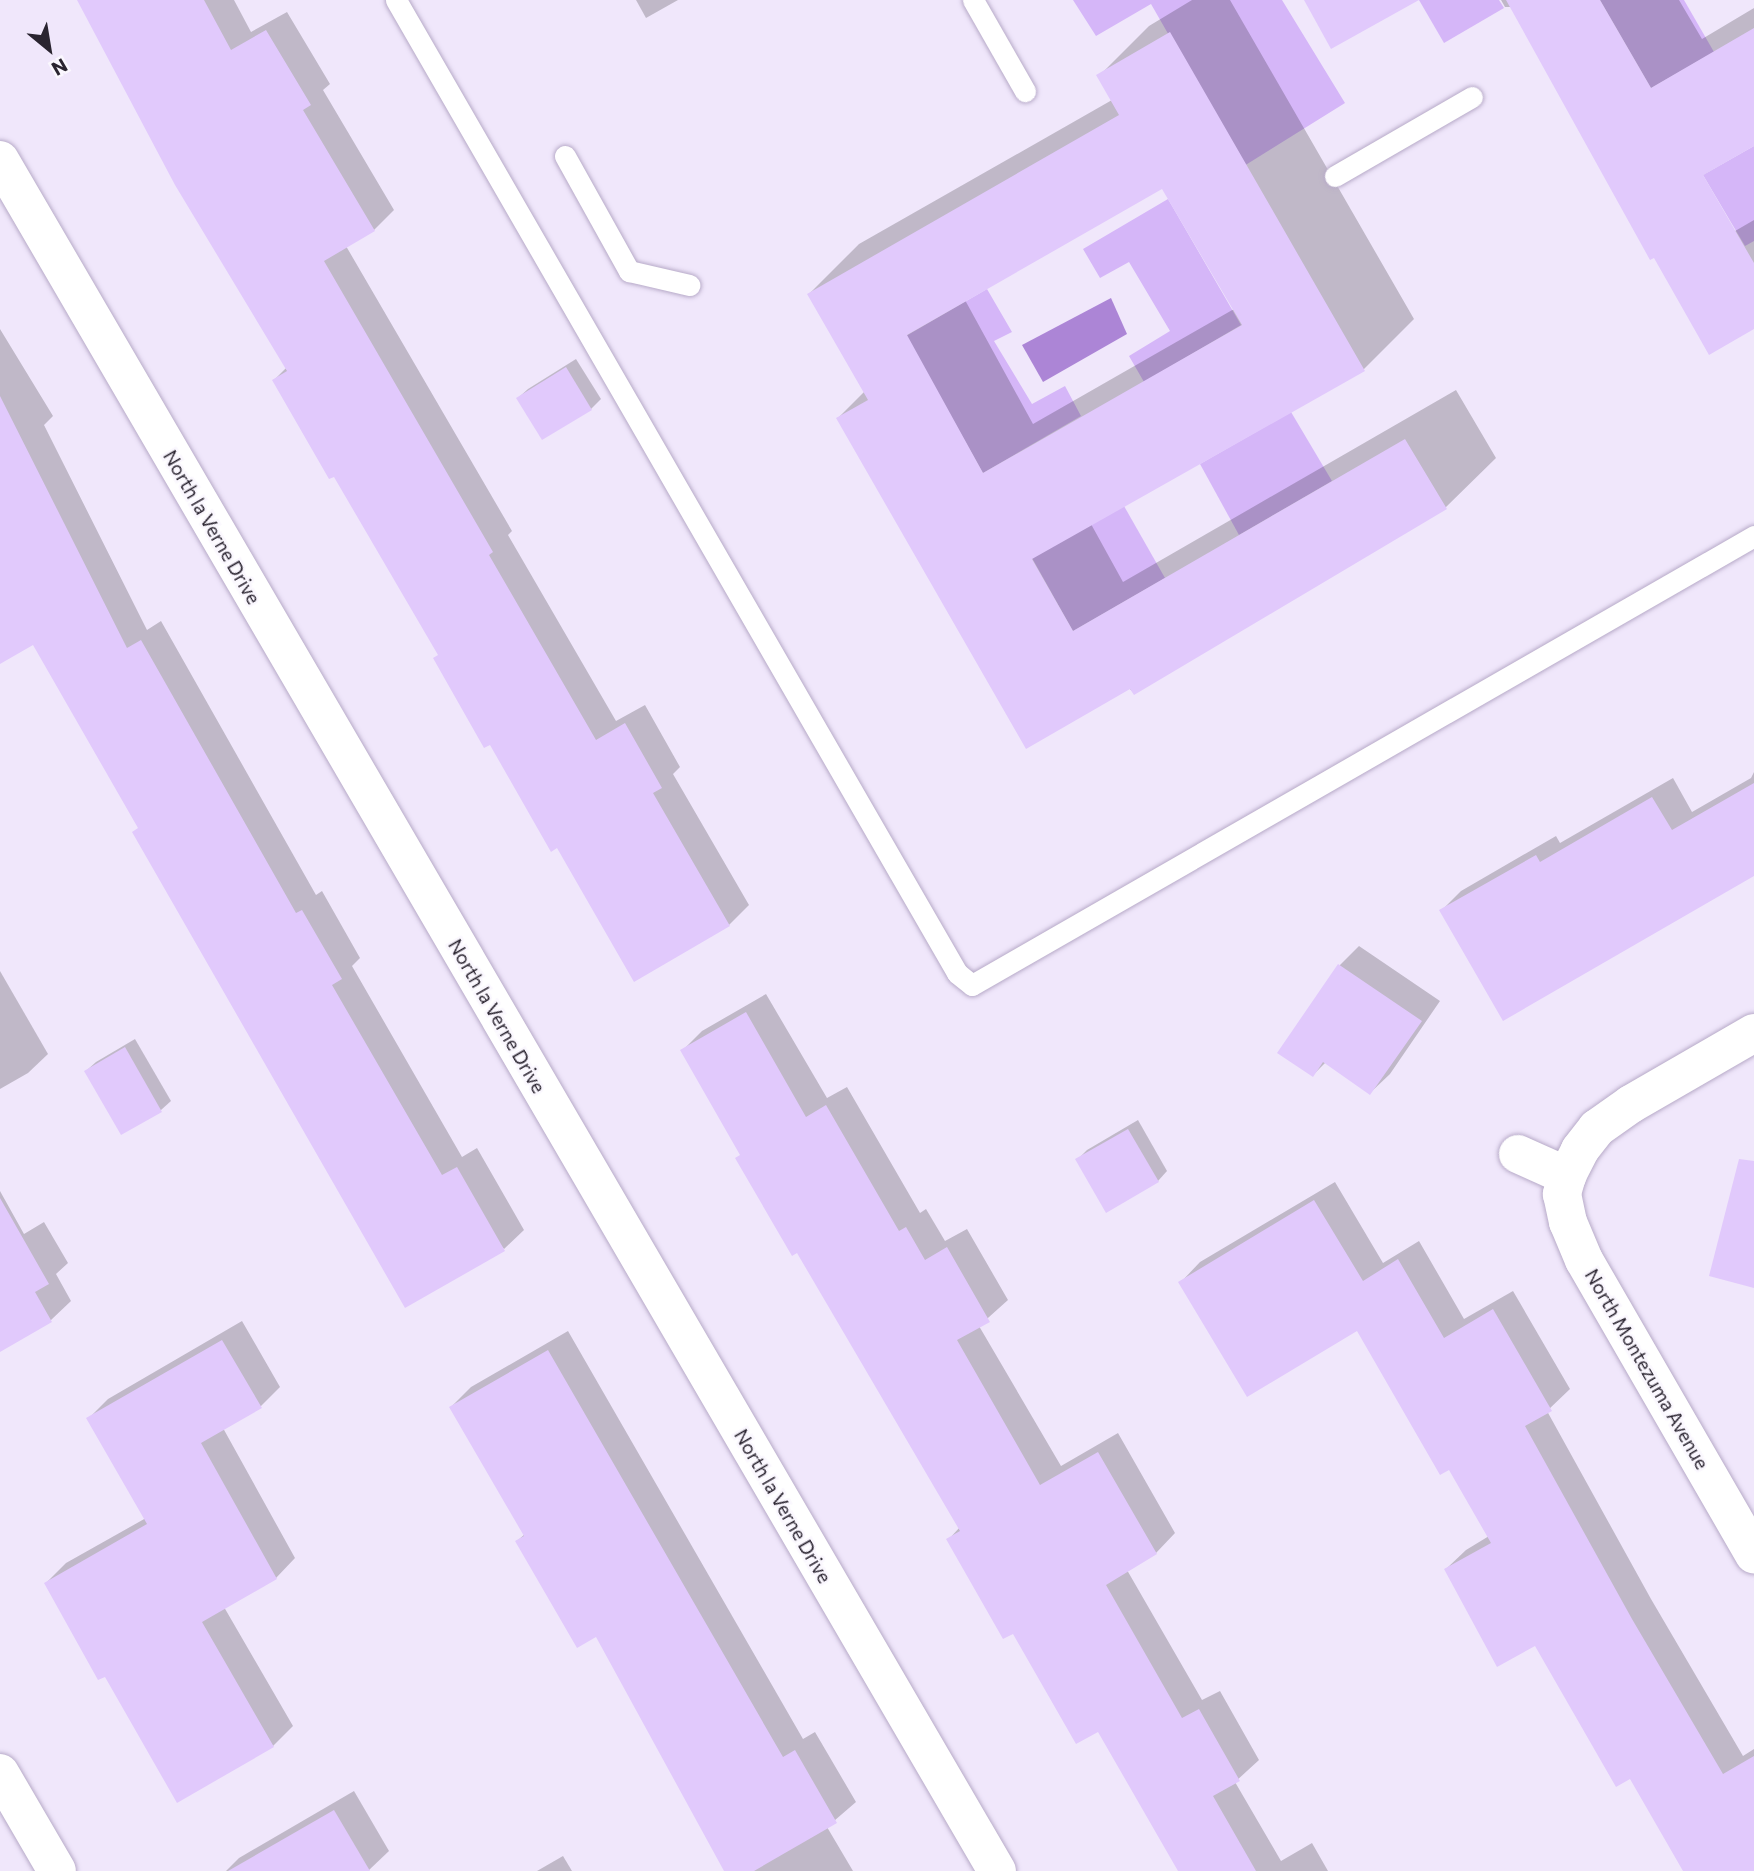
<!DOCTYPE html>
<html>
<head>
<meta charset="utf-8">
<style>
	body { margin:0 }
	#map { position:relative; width:1754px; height:1871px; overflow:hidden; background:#f0e7fb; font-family:Commissioner,sans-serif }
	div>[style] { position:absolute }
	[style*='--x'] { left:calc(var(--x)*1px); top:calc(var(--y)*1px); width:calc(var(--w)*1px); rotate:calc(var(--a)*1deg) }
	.green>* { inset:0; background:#d5b6f8 }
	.water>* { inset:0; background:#ac85d6 }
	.shadow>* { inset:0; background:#0003 }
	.building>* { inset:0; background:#e1c9fc }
	.roads { filter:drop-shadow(0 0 2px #b7aac8) drop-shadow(0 0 2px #b7aac8) }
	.service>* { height:21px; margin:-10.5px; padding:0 10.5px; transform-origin:10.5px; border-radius:10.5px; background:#fff }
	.minor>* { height:38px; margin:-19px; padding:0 19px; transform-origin:19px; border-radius:19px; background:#fff }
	span { translate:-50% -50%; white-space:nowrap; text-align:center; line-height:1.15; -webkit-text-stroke:5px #faf7fe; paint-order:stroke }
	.street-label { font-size:19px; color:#2a2430 }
	.north { position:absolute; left:14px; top:14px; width:70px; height:70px; -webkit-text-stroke:5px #faf7fe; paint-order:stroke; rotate:150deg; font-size:19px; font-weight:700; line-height:28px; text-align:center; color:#2a2430 }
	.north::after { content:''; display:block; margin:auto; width:24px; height:32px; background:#2a2430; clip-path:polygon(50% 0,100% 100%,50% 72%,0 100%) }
</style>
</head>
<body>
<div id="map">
	<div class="green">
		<i style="clip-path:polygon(1073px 0,1282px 0,1345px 103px,1244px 166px,1151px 4px,1096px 36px)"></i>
		<i style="clip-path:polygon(1419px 0,1499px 0,1504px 8px,1444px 43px)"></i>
		<i style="clip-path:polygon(1600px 0,1684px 0,1714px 52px,1651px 88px)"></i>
		<i style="clip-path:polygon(1754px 146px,1754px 241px,1745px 246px,1703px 175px)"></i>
		<i style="clip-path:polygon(1168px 199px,1241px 325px,1144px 382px,1129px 356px,1170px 331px,1129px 262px,1100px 278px,1083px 249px)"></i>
		<i style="clip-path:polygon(987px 289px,1012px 332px,994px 341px,1032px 404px,1065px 386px,1081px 416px,983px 473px,906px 336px)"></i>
		<i style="clip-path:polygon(1291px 412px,1332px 481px,1239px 535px,1200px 464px)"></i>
		<i style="clip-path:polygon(1124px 506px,1165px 578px,1073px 631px,1032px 558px)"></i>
	</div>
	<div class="water">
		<i style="clip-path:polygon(1111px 298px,1127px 334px,1043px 382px,1022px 345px)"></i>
	</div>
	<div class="shadow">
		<i style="clip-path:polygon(79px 0,234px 0,251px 32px,287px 12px,330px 84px,323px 90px,394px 210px,374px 230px,346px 246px,512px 531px,508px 535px,616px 721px,645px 705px,680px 767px,673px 774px,749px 905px,729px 925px,557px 846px,490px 742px,334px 475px,274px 380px,287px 367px)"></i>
		<i style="clip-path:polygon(636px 0,678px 0,646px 18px)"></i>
		<i style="clip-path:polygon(evenodd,1192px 0,1230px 0,1414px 319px,1364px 369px,1091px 524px,1123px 582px,1456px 390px,1496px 458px,1445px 508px,1134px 693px,838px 418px,865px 391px,809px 294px,859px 244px,1112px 100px,1099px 76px,1149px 26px,1192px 0,1163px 187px,1234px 309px,1033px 424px,965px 300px,1163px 187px)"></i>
		<i style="clip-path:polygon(1501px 0,1679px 0,1702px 39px,1754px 8px,1754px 145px,1628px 218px,1512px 7px,1505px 7px)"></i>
		<i style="clip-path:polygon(1754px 220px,1754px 327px,1723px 238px)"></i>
		<i style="clip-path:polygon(0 329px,53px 416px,44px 425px,147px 630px,161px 621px,316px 895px,322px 891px,360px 958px,352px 966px,462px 1157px,477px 1148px,524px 1230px,504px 1249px,140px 827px,33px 642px,0 655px)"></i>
		<i style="clip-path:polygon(576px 359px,601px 399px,591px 409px,543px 438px,518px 398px,528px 389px)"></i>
		<i style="clip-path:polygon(1754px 772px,1754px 871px,1441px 911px,1461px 891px,1556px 836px,1560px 843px,1673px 778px,1692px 812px,1751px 778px)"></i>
		<i style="clip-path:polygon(1359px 946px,1440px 1001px,1390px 1074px,1370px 1093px,1326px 1062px,1313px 1075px,1340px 965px)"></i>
		<i style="clip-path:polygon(0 971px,48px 1054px,28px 1073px,0 1089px)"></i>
		<i style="clip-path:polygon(766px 994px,827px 1098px,847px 1087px,920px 1213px,926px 1209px,945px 1241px,967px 1229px,1008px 1300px,979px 1326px,1061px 1466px,1118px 1433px,1175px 1533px,1156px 1553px,1127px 1570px,1202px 1700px,1220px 1691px,1259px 1760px,1235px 1782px,1281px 1861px,1312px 1843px,1328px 1871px,1180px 1871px,1098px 1730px,1013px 1631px,948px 1540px,960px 1527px,682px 1051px,702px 1031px)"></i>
		<i style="clip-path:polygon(135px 1039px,171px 1101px,161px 1110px,122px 1133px,86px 1071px,96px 1062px)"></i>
		<i style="clip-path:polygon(1138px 1120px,1167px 1171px,1158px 1181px,1077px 1160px,1087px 1150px)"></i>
		<i style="clip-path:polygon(1335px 1182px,1383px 1263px,1419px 1241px,1464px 1319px,1513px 1291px,1570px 1389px,1547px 1411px,1651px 1599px,1743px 1756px,1754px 1749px,1754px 1871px,1685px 1871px,1630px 1776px,1535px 1644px,1446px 1569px,1466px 1550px,1489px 1536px,1449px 1467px,1358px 1329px,1181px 1282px,1200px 1262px)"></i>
		<i style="clip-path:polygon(0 1191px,24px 1234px,44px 1222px,68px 1263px,56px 1274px,71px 1301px,51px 1320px,0 1350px)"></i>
		<i style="clip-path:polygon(242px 1321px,280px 1387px,260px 1407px,223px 1428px,295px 1558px,276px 1578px,224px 1607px,293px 1726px,273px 1746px,105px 1674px,46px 1583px,66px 1563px,146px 1518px,88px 1419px,108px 1399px)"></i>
		<i style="clip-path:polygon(568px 1331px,803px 1739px,815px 1732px,856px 1802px,827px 1827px,853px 1871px,728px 1871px,597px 1634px,517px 1541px,525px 1534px,451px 1407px,471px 1387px)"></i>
		<i style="clip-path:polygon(354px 1791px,389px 1851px,368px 1871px,226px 1871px,239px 1858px)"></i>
		<i style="clip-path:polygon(563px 1856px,572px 1871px,537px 1871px)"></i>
	</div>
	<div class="building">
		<i style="clip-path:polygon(77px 0,204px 0,231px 50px,266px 30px,311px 105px,303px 110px,375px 231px,324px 261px,493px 552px,489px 555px,596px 740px,625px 723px,662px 788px,653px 793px,730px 926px,634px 982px,557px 848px,551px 852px,490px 745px,484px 748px,433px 658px,438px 655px,334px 477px,329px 479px,272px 380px,287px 371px,175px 185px)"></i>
		<i style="clip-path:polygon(1304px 0,1419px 0,1331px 49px)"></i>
		<i style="clip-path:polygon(1506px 0,1600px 0,1651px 88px,1754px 28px,1754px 146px,1703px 175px,1754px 263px,1754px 329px,1709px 355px,1654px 258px,1650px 260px)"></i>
		<i style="clip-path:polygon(evenodd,1170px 32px,1365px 371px,1032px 559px,1073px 631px,1405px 439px,1447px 509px,1134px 695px,1130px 689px,1026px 749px,836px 418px,868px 400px,807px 294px,1119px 115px,1096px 75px,1170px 32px,1162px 189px,1242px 325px,983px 473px,907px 335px,1162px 189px)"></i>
		<i style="clip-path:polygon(566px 367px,592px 410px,542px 440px,516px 398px)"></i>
		<i style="clip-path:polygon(0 396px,127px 648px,141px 640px,296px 913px,302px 910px,342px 979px,332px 985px,442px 1175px,457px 1167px,505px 1251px,405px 1308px,132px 832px,138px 828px,33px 645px,0 664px)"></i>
		<i style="clip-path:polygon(1754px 783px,1754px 876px,1503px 1021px,1439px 910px,1536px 855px,1540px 862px,1652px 797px,1672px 830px)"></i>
		<i style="clip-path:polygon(1338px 964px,1422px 1021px,1370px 1095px,1323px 1062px,1313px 1077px,1277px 1053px)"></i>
		<i style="clip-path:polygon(746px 1012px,806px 1117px,826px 1105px,899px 1231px,906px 1227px,925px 1260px,947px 1247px,990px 1322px,957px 1340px,1040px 1485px,1098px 1452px,1157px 1554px,1106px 1585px,1182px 1718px,1199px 1709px,1240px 1781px,1213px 1796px,1256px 1871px,1178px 1871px,1098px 1732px,1076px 1744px,1013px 1634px,1003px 1639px,946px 1539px,960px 1531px,797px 1253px,792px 1256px,735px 1158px,740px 1155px,680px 1050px)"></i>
		<i style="clip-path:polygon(125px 1047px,162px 1112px,121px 1135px,84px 1071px)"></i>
		<i style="clip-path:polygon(1128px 1129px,1159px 1182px,1106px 1213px,1075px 1159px)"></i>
		<i style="clip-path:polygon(1739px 1159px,1754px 1161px,1754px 1288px,1709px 1276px)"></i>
		<i style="clip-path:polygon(0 1198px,49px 1284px,35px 1292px,52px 1322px,0 1352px)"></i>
		<i style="clip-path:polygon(1314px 1200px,1363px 1281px,1398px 1259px,1444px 1338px,1493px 1309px,1552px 1411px,1525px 1426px,1632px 1619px,1723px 1774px,1754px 1756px,1754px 1871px,1683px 1871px,1630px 1779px,1616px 1787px,1535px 1646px,1497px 1667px,1444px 1569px,1491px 1543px,1449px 1470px,1440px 1475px,1357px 1331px,1247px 1397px,1178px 1282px)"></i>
		<i style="clip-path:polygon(222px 1340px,262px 1408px,201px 1443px,277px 1579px,202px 1622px,274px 1747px,177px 1803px,105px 1677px,98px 1680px,44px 1583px,147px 1524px,86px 1418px)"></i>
		<i style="clip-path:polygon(548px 1350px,783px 1757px,795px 1750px,837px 1823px,754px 1871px,724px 1871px,596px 1637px,577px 1648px,515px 1541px,524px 1536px,449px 1407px)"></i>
		<i style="clip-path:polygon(334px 1810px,370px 1871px,228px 1871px)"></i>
	</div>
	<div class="roads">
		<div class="service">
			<i style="--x:396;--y:0;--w:1123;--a:60.03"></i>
			<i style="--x:957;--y:973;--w:19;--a:39"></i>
			<i style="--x:972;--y:985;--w:902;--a:-29.86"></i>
			<i style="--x:973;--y:0;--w:105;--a:60.3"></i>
			<i style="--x:565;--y:156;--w:132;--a:60.9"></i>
			<i style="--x:629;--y:271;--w:62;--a:13.1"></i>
			<i style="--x:1335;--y:176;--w:158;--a:-30"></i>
		</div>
		<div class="minor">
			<i style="--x:0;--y:160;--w:1980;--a:59.77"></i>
			<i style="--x:1754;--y:1033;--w:142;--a:150"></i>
			<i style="--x:1631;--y:1104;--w:42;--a:144.8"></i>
			<i style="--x:1597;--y:1128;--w:28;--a:128"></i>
			<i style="--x:1580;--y:1150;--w:29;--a:117"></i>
			<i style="--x:1567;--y:1176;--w:19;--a:106"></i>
			<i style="--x:1562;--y:1194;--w:29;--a:78"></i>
			<i style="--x:1568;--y:1222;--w:41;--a:67.2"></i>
			<i style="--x:1584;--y:1260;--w:340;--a:60"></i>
			<i style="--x:1518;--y:1154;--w:54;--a:24.2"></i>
			<i style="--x:0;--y:1773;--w:113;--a:59.8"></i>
		</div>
	</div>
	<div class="street-label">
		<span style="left:212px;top:527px;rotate:60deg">North la Verne Drive</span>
		<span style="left:497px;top:1016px;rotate:60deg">North la Verne Drive</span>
		<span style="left:1647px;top:1369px;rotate:60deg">North Montezuma Avenue</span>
		<span style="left:783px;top:1506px;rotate:60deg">North la Verne Drive</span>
	</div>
	<div class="north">N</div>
</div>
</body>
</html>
